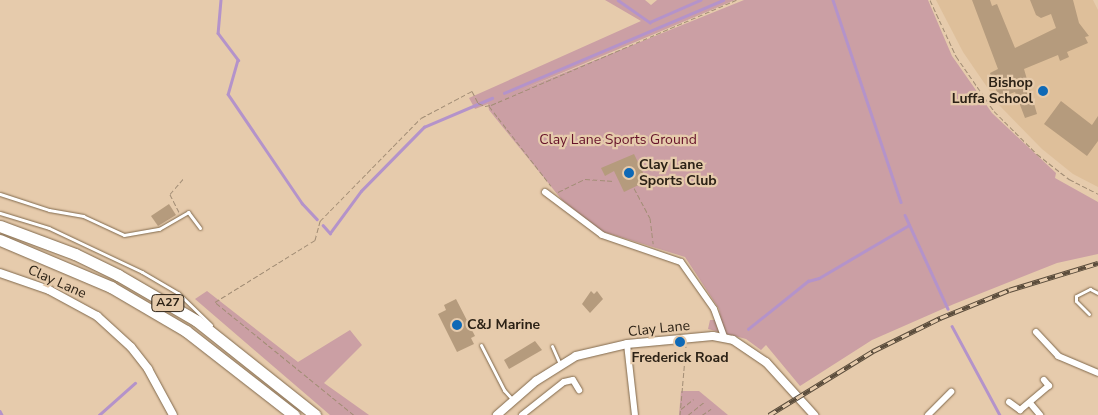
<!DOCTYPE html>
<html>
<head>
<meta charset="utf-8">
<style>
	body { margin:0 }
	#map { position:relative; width:1098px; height:415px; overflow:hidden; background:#e6cbac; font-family:"Nunito Sans",sans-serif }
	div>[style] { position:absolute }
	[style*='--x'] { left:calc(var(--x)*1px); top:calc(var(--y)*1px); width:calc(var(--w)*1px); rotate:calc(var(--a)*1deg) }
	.built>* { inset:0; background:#debf9a }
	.green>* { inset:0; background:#cb9fa4 }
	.stream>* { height:2.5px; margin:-1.25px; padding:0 1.25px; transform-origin:1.25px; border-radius:1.25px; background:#b493ca }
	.building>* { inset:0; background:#b59b7d }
	.path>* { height:1px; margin-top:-0.5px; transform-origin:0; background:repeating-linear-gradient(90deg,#a28d75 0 5px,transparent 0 7.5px) }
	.roads { filter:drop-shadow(0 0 1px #81694c) drop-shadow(0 0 1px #81694c) }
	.service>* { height:3px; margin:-1.5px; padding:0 1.5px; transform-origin:1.5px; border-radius:1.5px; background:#fff }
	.minor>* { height:6px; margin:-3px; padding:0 3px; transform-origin:3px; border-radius:3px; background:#fff }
	.tertiary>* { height:8px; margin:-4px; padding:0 4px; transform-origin:4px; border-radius:4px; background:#fff }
	.trunk>* { height:11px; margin:-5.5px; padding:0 5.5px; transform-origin:5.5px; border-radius:5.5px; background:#fff }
	.rail>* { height:4.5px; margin-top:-2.25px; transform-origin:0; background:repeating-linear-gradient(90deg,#e6cbac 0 8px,#5b4d3c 0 16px); box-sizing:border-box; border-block:1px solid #5b4d3c }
	.dots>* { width:14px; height:14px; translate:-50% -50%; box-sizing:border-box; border:2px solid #e6cbac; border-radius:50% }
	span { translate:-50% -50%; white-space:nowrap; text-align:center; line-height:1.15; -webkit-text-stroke:4.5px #e6cbac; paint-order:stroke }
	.shield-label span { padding:1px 4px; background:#e6cbac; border:1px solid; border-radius:4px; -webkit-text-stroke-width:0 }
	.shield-label { font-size:12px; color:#2c2216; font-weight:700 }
	.poi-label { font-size:14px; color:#2c2216; font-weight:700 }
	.right { translate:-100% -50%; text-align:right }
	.left { translate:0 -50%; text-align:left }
	.park-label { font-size:14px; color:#661329 }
	.street-label { font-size:14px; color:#2c2216 }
</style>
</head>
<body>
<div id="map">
	<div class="built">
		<i style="clip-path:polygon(936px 0,1093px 0,1098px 10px,1098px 187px,1073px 174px,1042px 149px,1000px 106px,963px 52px)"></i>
	</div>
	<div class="green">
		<i style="clip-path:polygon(605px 0,645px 0,651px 5px,657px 0,735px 0,519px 91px,744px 0,928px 0,952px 56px,992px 113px,1056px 173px,1055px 178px,1098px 202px,1098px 254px,1057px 263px,954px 304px,872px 340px,800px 386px,766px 345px,761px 350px,746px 339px,708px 329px,710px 320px,721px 320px,719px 309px,685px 257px,601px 231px,562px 200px,489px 110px,488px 104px,475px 109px,469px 98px,641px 21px)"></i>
		<i style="clip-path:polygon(207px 291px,298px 362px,350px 330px,362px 345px,324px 383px,369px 415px,330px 415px,195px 299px)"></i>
		<i style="clip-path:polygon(681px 391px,699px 391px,728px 415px,679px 415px)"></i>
	</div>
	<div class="stream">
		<i style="--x:221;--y:0;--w:33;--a:95"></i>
		<i style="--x:218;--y:33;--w:34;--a:53"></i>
		<i style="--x:238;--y:60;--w:35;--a:106"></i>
		<i style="--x:228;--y:94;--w:132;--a:55.8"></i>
		<i style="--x:302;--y:203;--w:22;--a:47"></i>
		<i style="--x:618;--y:0;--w:39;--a:35"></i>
		<i style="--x:650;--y:22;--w:55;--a:-23.7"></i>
		<i style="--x:833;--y:0;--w:213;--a:71.4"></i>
		<i style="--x:504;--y:93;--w:238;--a:-23"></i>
		<i style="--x:905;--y:215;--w:103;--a:65.4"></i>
		<i style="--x:323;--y:225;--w:11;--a:49"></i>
		<i style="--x:330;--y:233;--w:52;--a:-53.6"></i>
		<i style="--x:361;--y:191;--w:90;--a:-45.5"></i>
		<i style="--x:424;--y:127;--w:74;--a:-23.1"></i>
		<i style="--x:952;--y:326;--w:101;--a:61.7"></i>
		<i style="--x:748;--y:329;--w:77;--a:-38.7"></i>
		<i style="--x:808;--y:281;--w:11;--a:-15"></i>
		<i style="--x:819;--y:278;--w:104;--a:-30.5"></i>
		<i style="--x:0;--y:411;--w:4;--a:63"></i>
		<i style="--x:99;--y:415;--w:48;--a:-41.6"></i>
	</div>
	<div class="building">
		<i style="clip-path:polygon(972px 0,990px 0,992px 6px,997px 4px,1015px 48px,1056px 28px,1051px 14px,1041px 18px,1036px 15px,1030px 0,1073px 0,1079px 23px,1089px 36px,1085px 37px,1088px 43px,1067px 52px,1069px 57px,1060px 61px,1058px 55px,1024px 69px,1037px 114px,1025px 118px,1015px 92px,999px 98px,990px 73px,998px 69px)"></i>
		<i style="clip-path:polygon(1061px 101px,1092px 125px,1098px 116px,1098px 141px,1087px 156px,1044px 124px)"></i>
		<i style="clip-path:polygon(634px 154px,647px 181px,624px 192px,614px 171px,605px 176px,601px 168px)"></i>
		<i style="clip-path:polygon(169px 204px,176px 215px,158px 226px,151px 216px)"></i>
		<i style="clip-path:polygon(591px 291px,594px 294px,597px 291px,603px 299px,590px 313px,582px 304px)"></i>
		<i style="clip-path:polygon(456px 299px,475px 336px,471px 338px,474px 344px,457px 352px,438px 314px,446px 310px,444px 305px)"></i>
		<i style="clip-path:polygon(535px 341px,542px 350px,509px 369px,504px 360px)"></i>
	</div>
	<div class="path">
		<i style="--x:930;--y:0;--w:62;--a:65.1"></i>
		<i style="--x:956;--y:56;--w:67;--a:55.4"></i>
		<i style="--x:994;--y:111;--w:61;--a:45"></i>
		<i style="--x:1037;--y:154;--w:41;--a:38"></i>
		<i style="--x:1069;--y:179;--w:33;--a:27"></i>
		<i style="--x:489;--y:106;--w:101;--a:52.2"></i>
		<i style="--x:634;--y:188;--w:34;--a:62"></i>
		<i style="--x:650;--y:218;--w:26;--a:83"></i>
		<i style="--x:558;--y:192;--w:30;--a:-26"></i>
		<i style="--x:585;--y:179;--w:29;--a:4"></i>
		<i style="--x:179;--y:212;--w:20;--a:-117"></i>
		<i style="--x:170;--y:194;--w:20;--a:-49"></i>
		<i style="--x:681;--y:409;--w:16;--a:-38"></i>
		<i style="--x:354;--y:415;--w:179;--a:-140.9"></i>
		<i style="--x:215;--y:302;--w:118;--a:-31.8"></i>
		<i style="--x:315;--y:240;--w:20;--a:-75"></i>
		<i style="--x:320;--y:221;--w:144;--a:-45.6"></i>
		<i style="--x:421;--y:118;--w:58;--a:-27.9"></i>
		<i style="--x:472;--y:91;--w:13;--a:63"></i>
		<i style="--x:478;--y:103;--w:8;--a:23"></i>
		<i style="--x:485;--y:106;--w:6;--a:-9"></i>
		<i style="--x:491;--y:105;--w:267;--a:-23.2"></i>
		<i style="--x:680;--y:415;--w:69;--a:-85"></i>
		<i style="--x:688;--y:415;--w:21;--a:-39"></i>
		<i style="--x:702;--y:415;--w:11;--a:-34"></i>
		<i style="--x:712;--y:415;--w:5;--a:0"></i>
	</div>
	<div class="roads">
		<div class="service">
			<i style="--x:0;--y:194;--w:52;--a:18.1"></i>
			<i style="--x:49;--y:210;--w:35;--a:10"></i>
			<i style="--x:83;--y:216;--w:45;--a:24.9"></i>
			<i style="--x:124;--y:235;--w:36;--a:-10"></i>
			<i style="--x:159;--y:229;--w:34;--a:-30"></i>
			<i style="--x:188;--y:212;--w:20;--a:53"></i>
			<i style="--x:0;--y:213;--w:51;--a:17"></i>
			<i style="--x:49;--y:228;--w:103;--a:25.3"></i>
			<i style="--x:142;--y:272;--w:42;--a:30.3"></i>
			<i style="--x:178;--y:293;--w:46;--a:44.1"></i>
			<i style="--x:1089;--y:314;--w:18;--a:-135"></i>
			<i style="--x:1076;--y:301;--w:5;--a:-90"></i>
			<i style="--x:1076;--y:296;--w:16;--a:-27"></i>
			<i style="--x:1090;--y:289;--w:9;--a:27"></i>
			<i style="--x:481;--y:345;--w:51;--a:62.9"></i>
			<i style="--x:504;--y:390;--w:13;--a:48"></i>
			<i style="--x:552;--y:346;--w:20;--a:66"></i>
		</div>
		<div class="minor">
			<i style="--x:545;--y:192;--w:71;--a:37"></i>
			<i style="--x:602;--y:235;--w:83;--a:18.9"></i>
			<i style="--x:681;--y:262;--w:57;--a:54.9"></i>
			<i style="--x:714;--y:309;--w:29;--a:70"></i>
			<i style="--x:1036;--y:332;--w:33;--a:47"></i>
			<i style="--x:1058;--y:356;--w:43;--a:23"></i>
			<i style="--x:627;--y:344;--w:71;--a:83.6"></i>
			<i style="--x:1009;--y:402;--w:14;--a:36"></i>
			<i style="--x:1020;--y:410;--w:38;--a:-40"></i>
			<i style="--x:1049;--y:386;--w:8;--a:-130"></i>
			<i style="--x:1030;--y:403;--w:16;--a:50"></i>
			<i style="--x:522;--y:415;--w:53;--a:-38.2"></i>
			<i style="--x:564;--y:382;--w:9;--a:-13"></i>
			<i style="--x:573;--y:380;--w:12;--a:59"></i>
			<i style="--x:928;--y:415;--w:33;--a:-45"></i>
		</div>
		<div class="tertiary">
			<i style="--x:0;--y:273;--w:52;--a:19.1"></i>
			<i style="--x:49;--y:290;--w:55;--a:28.4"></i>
			<i style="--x:97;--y:316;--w:46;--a:42.4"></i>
			<i style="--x:131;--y:347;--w:28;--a:52"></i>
			<i style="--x:148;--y:369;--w:52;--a:61.5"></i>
			<i style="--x:497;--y:415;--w:52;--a:-41.1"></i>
			<i style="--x:536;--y:381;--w:47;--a:-32"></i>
			<i style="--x:576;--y:356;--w:52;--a:-13.2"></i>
			<i style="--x:627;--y:344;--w:86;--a:-5.3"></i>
			<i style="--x:713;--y:336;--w:20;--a:11"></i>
			<i style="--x:733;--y:340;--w:40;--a:34"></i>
			<i style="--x:766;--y:362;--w:72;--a:47.8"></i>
		</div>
		<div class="trunk">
			<i style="--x:0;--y:226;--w:80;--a:20.5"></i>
			<i style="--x:75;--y:254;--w:48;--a:26"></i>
			<i style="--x:118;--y:275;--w:91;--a:30.2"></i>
			<i style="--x:197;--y:321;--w:151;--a:38.5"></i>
			<i style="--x:0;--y:240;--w:121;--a:22.9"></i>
			<i style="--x:111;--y:287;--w:87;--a:30.4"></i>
			<i style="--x:186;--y:331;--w:137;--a:37.9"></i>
		</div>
	</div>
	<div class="rail">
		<i style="--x:769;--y:415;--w:122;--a:-31.6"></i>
		<i style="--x:873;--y:351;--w:75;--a:-26.2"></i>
		<i style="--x:940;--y:318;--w:74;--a:-22.1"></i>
		<i style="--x:1009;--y:290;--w:93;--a:-16.9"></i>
	</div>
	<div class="dots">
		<i style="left:1043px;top:91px;background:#0e69b6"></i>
		<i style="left:629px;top:173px;background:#0e69b6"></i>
		<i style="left:457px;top:325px;background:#0e69b6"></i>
		<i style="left:680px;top:342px;background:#0e69b6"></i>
	</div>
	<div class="shield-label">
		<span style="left:168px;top:303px">A27</span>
	</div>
	<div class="poi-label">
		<span class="right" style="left:1033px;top:91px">Bishop<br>Luffa School</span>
		<span class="left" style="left:639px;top:173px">Clay Lane<br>Sports Club</span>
		<span class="left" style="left:467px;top:325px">C&amp;J Marine</span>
		<span style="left:680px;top:358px">Frederick Road</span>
	</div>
	<div class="park-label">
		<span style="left:618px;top:140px">Clay Lane Sports Ground</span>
	</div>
	<div class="street-label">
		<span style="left:57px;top:282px;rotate:24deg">Clay Lane</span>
		<span style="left:659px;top:329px;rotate:-6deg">Clay Lane</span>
	</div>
</div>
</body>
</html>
